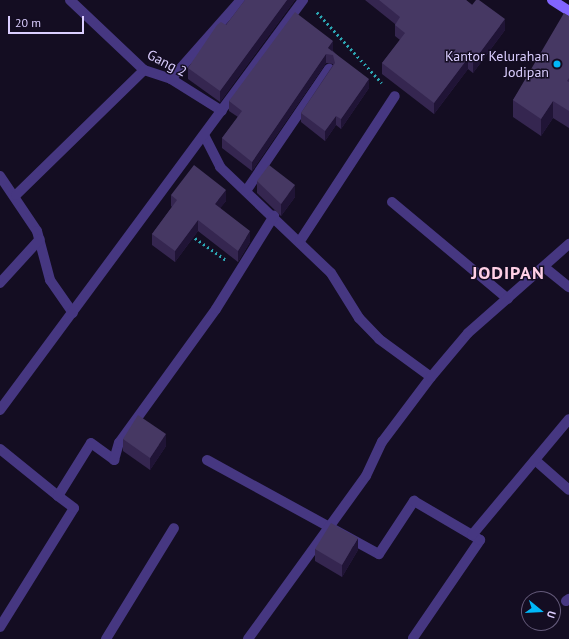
<!DOCTYPE html>
<html>
<head>
<meta charset="utf-8">
<style>
	body { margin:0 }
	#map { position:relative; width:569px; height:639px; overflow:hidden; background:#140d22; font-family:"PT Sans",sans-serif }
	div>[style] { position:absolute }
	[style*='--x'] { left:calc(var(--x)*1px); top:calc(var(--y)*1px); width:calc(var(--w)*1px); rotate:calc(var(--a)*1deg) }
	.path>* { height:2.5px; margin-top:-1.25px; transform-origin:0; background:repeating-linear-gradient(90deg,#2ca7b4 0 2px,transparent 0 5px) }
	.street>* { height:10px; margin:-5px; padding:0 5px; transform-origin:5px; border-radius:5px; background:#463781 }
	.secondary>* { height:10px; margin:-5px; padding:0 5px; transform-origin:5px; border-radius:5px; background:#8165ff }
	.wall>* { inset:0; background:#352650 }
	.shaded-wall>* { inset:0; background:#201436 }
	.building>* { inset:0; background:#463863 }
	.dots>* { width:11px; height:11px; translate:-50% -50%; box-sizing:border-box; border:2px solid #140d22; border-radius:50% }
	span { translate:-50% -50%; white-space:nowrap; text-align:center; line-height:1.15; -webkit-text-stroke:3px #140d22; paint-order:stroke }
	.poi-label { font-size:14px; color:#dbceff }
	.right { translate:-100% -50%; text-align:right }
	.street-label { font-size:14px; color:#dbceff }
	.district-label { font-size:18px; color:#ffd0e6; font-weight:700; letter-spacing:1px }
	.north { position:absolute; left:521px; top:591px; width:40px; height:40px; box-sizing:border-box; background:#140d22; border:1px solid #645a7a; border-radius:50%; rotate:108deg; font-size:11px; font-weight:700; line-height:16px; text-align:center; color:#dbceff }
	.north::after { content:''; display:block; margin:auto; width:14px; height:18px; background:#00b8f9; clip-path:polygon(50% 0,100% 100%,50% 72%,0 100%) }
	.scale { position:absolute; left:8px; top:16px; width:76px; height:18px; box-sizing:border-box; border:2px solid #dbceff; border-top:0; padding-left:5px; font-size:12px; line-height:14px; white-space:nowrap; color:#dbceff; -webkit-text-stroke:3px #140d22; paint-order:stroke }
</style>
</head>
<body>
<div id="map">
	<div class="path">
		<i style="--x:317;--y:12;--w:96;--a:47.5"></i>
		<i style="--x:191;--y:235;--w:43;--a:35.5"></i>
	</div>
	<div class="street">
		<i style="--x:70;--y:0;--w:102;--a:43.4"></i>
		<i style="--x:144;--y:70;--w:28;--a:18"></i>
		<i style="--x:171;--y:79;--w:60;--a:32.1"></i>
		<i style="--x:171;--y:79;--w:106;--a:-48.5"></i>
		<i style="--x:204;--y:135;--w:36;--a:63"></i>
		<i style="--x:220;--y:167;--w:153;--a:43.7"></i>
		<i style="--x:331;--y:273;--w:53;--a:58.1"></i>
		<i style="--x:359;--y:318;--w:29;--a:46"></i>
		<i style="--x:379;--y:339;--w:64;--a:36.2"></i>
		<i style="--x:0;--y:176;--w:66;--a:56.1"></i>
		<i style="--x:37;--y:231;--w:51;--a:75.1"></i>
		<i style="--x:50;--y:280;--w:40;--a:55.1"></i>
		<i style="--x:246;--y:191;--w:148;--a:-55.8"></i>
		<i style="--x:16;--y:195;--w:179;--a:-44.3"></i>
		<i style="--x:392;--y:202;--w:151;--a:39.9"></i>
		<i style="--x:300;--y:241;--w:173;--a:-56.8"></i>
		<i style="--x:544;--y:267;--w:32;--a:39"></i>
		<i style="--x:0;--y:283;--w:59;--a:-47.7"></i>
		<i style="--x:0;--y:410;--w:510;--a:-53.53"></i>
		<i style="--x:0;--y:449;--w:75;--a:39"></i>
		<i style="--x:207;--y:460;--w:196;--a:28.7"></i>
		<i style="--x:379;--y:554;--w:64;--a:-56.6"></i>
		<i style="--x:414;--y:501;--w:67;--a:30.4"></i>
		<i style="--x:535;--y:460;--w:45;--a:41.4"></i>
		<i style="--x:566;--y:601;--w:4;--a:-34"></i>
		<i style="--x:0;--y:627;--w:140;--a:-58.1"></i>
		<i style="--x:74;--y:508;--w:20;--a:-143"></i>
		<i style="--x:58;--y:496;--w:62;--a:-58.1"></i>
		<i style="--x:91;--y:443;--w:29;--a:36"></i>
		<i style="--x:114;--y:460;--w:18;--a:-74"></i>
		<i style="--x:119;--y:443;--w:165;--a:-54.1"></i>
		<i style="--x:216;--y:309;--w:110;--a:-58.1"></i>
		<i style="--x:413;--y:638;--w:119;--a:-55.6"></i>
		<i style="--x:480;--y:540;--w:9;--a:-148"></i>
		<i style="--x:472;--y:535;--w:151;--a:-50.1"></i>
		<i style="--x:106;--y:639;--w:130;--a:-58.5"></i>
		<i style="--x:248;--y:639;--w:201;--a:-54.1"></i>
		<i style="--x:366;--y:476;--w:38;--a:-65"></i>
		<i style="--x:382;--y:442;--w:81;--a:-53"></i>
		<i style="--x:431;--y:377;--w:57;--a:-49.9"></i>
		<i style="--x:468;--y:333;--w:135;--a:-41.4"></i>
	</div>
	<div class="secondary">
		<i style="--x:552;--y:0;--w:20;--a:33"></i>
	</div>
	<div class="wall">
		<i style="clip-path:polygon(245px 0,295px 0,220px 102px,188px 79px,188px 68px,226px 25px)"></i>
		<i style="clip-path:polygon(365px 0,466px 0,505px 30px,473px 73px,468px 69px,434px 114px,382px 74px,382px 63px,400px 40px,395px 36px,395px 24px)"></i>
		<i style="clip-path:polygon(569px 16px,569px 128px,553px 118px,541px 136px,513px 117px,513px 100px)"></i>
		<i style="clip-path:polygon(333px 50px,333px 51px,369px 88px,341px 129px,336px 125px,325px 141px,301px 122px,301px 113px,333px 65px,333px 64px,326px 63px,252px 171px,222px 148px,222px 138px,238px 117px,229px 111px,229px 101px)"></i>
		<i style="clip-path:polygon(257px 181px,295px 197px,281px 216px,257px 193px)"></i>
		<i style="clip-path:polygon(171px 195px,226px 201px,220px 208px,250px 242px,238px 262px,198px 231px,175px 262px,152px 245px,152px 234px,172px 207px,171px 206px)"></i>
		<i style="clip-path:polygon(123px 439px,166px 446px,150px 470px,123px 451px)"></i>
		<i style="clip-path:polygon(315px 549px,358px 550px,342px 577px,315px 561px)"></i>
	</div>
	<div class="shaded-wall">
		<i style="clip-path:polygon(287px 0,295px 0,220px 102px,220px 91px)"></i>
		<i style="clip-path:polygon(505px 19px,505px 30px,473px 73px,473px 62px)"></i>
		<i style="clip-path:polygon(333px 41px,333px 50px,330px 54px,328px 48px)"></i>
		<i style="clip-path:polygon(326px 54px,326px 63px,252px 171px,252px 162px)"></i>
		<i style="clip-path:polygon(468px 58px,468px 69px,434px 114px,434px 103px)"></i>
		<i style="clip-path:polygon(369px 79px,369px 88px,341px 129px,341px 119px)"></i>
		<i style="clip-path:polygon(553px 101px,553px 118px,541px 136px,541px 119px)"></i>
		<i style="clip-path:polygon(336px 116px,336px 125px,325px 141px,325px 131px)"></i>
		<i style="clip-path:polygon(295px 185px,295px 197px,281px 216px,281px 204px)"></i>
		<i style="clip-path:polygon(226px 190px,226px 201px,215px 215px,215px 204px)"></i>
		<i style="clip-path:polygon(198px 220px,198px 231px,175px 262px,175px 251px)"></i>
		<i style="clip-path:polygon(250px 231px,250px 242px,238px 262px,238px 251px)"></i>
		<i style="clip-path:polygon(166px 434px,166px 446px,150px 470px,150px 458px)"></i>
		<i style="clip-path:polygon(358px 538px,358px 550px,342px 577px,342px 565px)"></i>
	</div>
	<div class="building">
		<i style="clip-path:polygon(245px 0,287px 0,220px 91px,188px 68px,217px 25px,221px 22px,226px 25px)"></i>
		<i style="clip-path:polygon(379px 0,466px 0,472px 5px,476px 0,479px 0,505px 19px,473px 62px,468px 58px,434px 103px,382px 63px,405px 33px,395px 25px,400px 17px)"></i>
		<i style="clip-path:polygon(295px 12px,333px 41px,328px 48px,369px 79px,341px 119px,336px 116px,325px 131px,301px 113px,335px 63px,333px 55px,326px 54px,252px 162px,222px 138px,242px 111px,229px 101px)"></i>
		<i style="clip-path:polygon(564px 13px,569px 16px,569px 78px,567px 81px,569px 82px,569px 111px,553px 101px,541px 119px,513px 100px)"></i>
		<i style="clip-path:polygon(194px 165px,226px 190px,215px 204px,250px 231px,238px 251px,198px 220px,175px 251px,152px 234px,177px 200px,171px 195px)"></i>
		<i style="clip-path:polygon(269px 165px,295px 185px,281px 204px,257px 181px)"></i>
		<i style="clip-path:polygon(138px 415px,166px 434px,150px 458px,123px 439px)"></i>
		<i style="clip-path:polygon(331px 523px,358px 538px,342px 565px,315px 549px)"></i>
	</div>
	<div class="dots">
		<i style="left:557px;top:64px;background:#00b8f9"></i>
	</div>
	<div class="poi-label">
		<span class="right" style="left:549px;top:64px">Kantor Kelurahan<br>Jodipan</span>
	</div>
	<div class="street-label">
		<span style="left:167px;top:63px;rotate:27deg">Gang 2</span>
	</div>
	<div class="district-label">
		<span style="left:508px;top:273px">JODIPAN</span>
	</div>
	<div class="north">U</div>
	<div class="scale">20 m</div>
</div>
</body>
</html>
